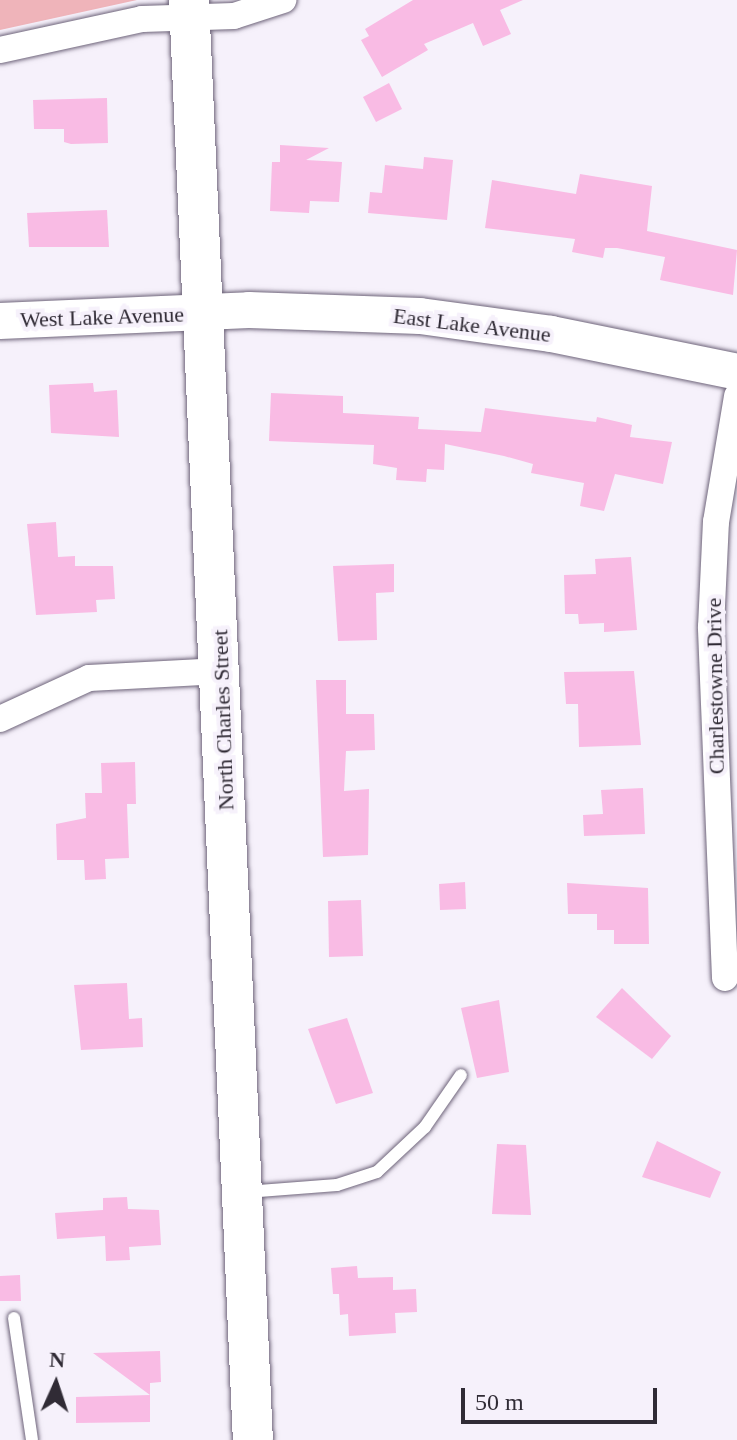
<!DOCTYPE html>
<html>
<head>
<meta charset="utf-8">
<style>
	body { margin:0 }
	#map { position:relative; width:737px; height:1440px; overflow:hidden; background:#f6f1fb; font-family:Georgia,serif }
	div>[style] { position:absolute }
	[style*='--x'] { left:calc(var(--x)*1px); top:calc(var(--y)*1px); width:calc(var(--w)*1px); rotate:calc(var(--a)*1deg) }
	.green>* { inset:0; background:#efb4ba }
	.building>* { inset:0; background:#f9bbe4 }
	.roads { filter:drop-shadow(0 0 2px #6e647a) drop-shadow(0 0 2px #6e647a) }
	.lane>* { height:12px; margin:-6px; padding:0 6px; transform-origin:6px; border-radius:6px; background:#fff }
	.street>* { height:26px; margin:-13px; padding:0 13px; transform-origin:13px; border-radius:13px; background:#fff }
	.secondary>* { height:36px; margin:-18px; padding:0 18px; transform-origin:18px; border-radius:18px; background:#fff }
	.primary>* { height:40px; margin:-20px; padding:0 20px; transform-origin:20px; border-radius:20px; background:#fff }
	span { translate:-50% -50%; white-space:nowrap; text-align:center; line-height:1.15; -webkit-text-stroke:8px #f6f1fb; paint-order:stroke }
	.street-label { font-size:22px; color:#302b35 }
	.north { position:absolute; left:16px; top:1344px; width:80px; height:80px; -webkit-text-stroke:6px #f6f1fb; paint-order:stroke; rotate:3deg; font-size:22px; font-weight:700; line-height:32px; text-align:center; color:#302b35 }
	.north::after { content:''; display:block; margin:auto; width:28px; height:36px; background:#302b35; clip-path:polygon(50% 0,100% 100%,50% 72%,0 100%) }
	.scale { position:absolute; left:461px; top:1388px; width:196px; height:36px; box-sizing:border-box; border:4px solid #302b35; border-top:0; padding-left:10px; font-size:24px; line-height:28px; white-space:nowrap; color:#302b35; -webkit-text-stroke:6px #f6f1fb; paint-order:stroke }
</style>
</head>
<body>
<div id="map">
	<div class="green">
		<i style="clip-path:polygon(0 0,137px 0,0 30px)"></i>
	</div>
	<div class="building">
		<i style="clip-path:polygon(413px 0,523px 0,500px 10px,511px 34px,483px 46px,473px 23px,424px 44px,428px 50px,382px 77px,361px 40px,369px 36px,365px 29px)"></i>
		<i style="clip-path:polygon(389px 83px,402px 109px,376px 122px,363px 97px)"></i>
		<i style="clip-path:polygon(107px 98px,108px 143px,71px 144px,64px 142px,64px 129px,34px 129px,33px 100px)"></i>
		<i style="clip-path:polygon(280px 145px,329px 148px,306px 160px,342px 162px,339px 202px,310px 201px,309px 213px,270px 211px,272px 162px,280px 162px)"></i>
		<i style="clip-path:polygon(424px 157px,453px 160px,447px 220px,368px 213px,370px 192px,382px 193px,385px 165px,423px 169px)"></i>
		<i style="clip-path:polygon(580px 174px,652px 186px,647px 231px,737px 250px,733px 295px,660px 280px,665px 257px,617px 248px,605px 248px,603px 258px,572px 252px,575px 239px,485px 228px,492px 180px,576px 194px)"></i>
		<i style="clip-path:polygon(107px 210px,109px 247px,29px 247px,27px 213px)"></i>
		<i style="clip-path:polygon(93px 383px,94px 392px,117px 390px,119px 437px,51px 433px,49px 385px)"></i>
		<i style="clip-path:polygon(271px 393px,343px 396px,343px 413px,419px 417px,418px 429px,481px 432px,485px 408px,596px 422px,597px 417px,632px 425px,630px 437px,672px 442px,663px 484px,615px 474px,604px 511px,580px 506px,584px 483px,531px 473px,533px 464px,504px 456px,445px 444px,444px 470px,427px 469px,426px 482px,396px 480px,397px 468px,373px 464px,374px 445px,269px 441px)"></i>
		<i style="clip-path:polygon(56px 522px,58px 557px,75px 556px,75px 566px,113px 566px,115px 599px,96px 600px,97px 612px,36px 615px,27px 524px)"></i>
		<i style="clip-path:polygon(631px 557px,637px 630px,604px 632px,604px 623px,579px 624px,578px 614px,565px 614px,564px 575px,596px 574px,595px 559px)"></i>
		<i style="clip-path:polygon(394px 564px,394px 592px,376px 593px,377px 640px,338px 641px,333px 566px)"></i>
		<i style="clip-path:polygon(634px 671px,641px 745px,579px 747px,578px 704px,566px 704px,564px 672px)"></i>
		<i style="clip-path:polygon(316px 680px,346px 680px,346px 714px,374px 714px,375px 750px,346px 751px,344px 791px,369px 789px,368px 855px,323px 857px)"></i>
		<i style="clip-path:polygon(135px 762px,136px 804px,127px 804px,129px 858px,105px 859px,106px 879px,85px 880px,84px 860px,57px 860px,56px 824px,86px 818px,85px 793px,102px 793px,101px 763px)"></i>
		<i style="clip-path:polygon(643px 788px,645px 834px,584px 836px,583px 815px,603px 814px,601px 790px)"></i>
		<i style="clip-path:polygon(465px 882px,466px 909px,440px 910px,439px 884px)"></i>
		<i style="clip-path:polygon(567px 883px,648px 888px,649px 944px,614px 944px,614px 930px,597px 930px,597px 914px,568px 914px)"></i>
		<i style="clip-path:polygon(361px 900px,363px 956px,329px 957px,328px 901px)"></i>
		<i style="clip-path:polygon(127px 983px,129px 1019px,142px 1018px,143px 1047px,81px 1050px,74px 985px)"></i>
		<i style="clip-path:polygon(622px 988px,671px 1036px,652px 1059px,596px 1017px)"></i>
		<i style="clip-path:polygon(499px 1000px,509px 1072px,477px 1078px,461px 1008px)"></i>
		<i style="clip-path:polygon(347px 1018px,373px 1093px,336px 1104px,308px 1029px)"></i>
		<i style="clip-path:polygon(657px 1141px,721px 1172px,710px 1198px,642px 1177px)"></i>
		<i style="clip-path:polygon(497px 1144px,526px 1145px,531px 1215px,492px 1214px)"></i>
		<i style="clip-path:polygon(127px 1197px,128px 1209px,159px 1210px,161px 1245px,129px 1247px,130px 1260px,106px 1261px,105px 1236px,57px 1239px,55px 1213px,103px 1210px,103px 1198px)"></i>
		<i style="clip-path:polygon(357px 1266px,358px 1278px,393px 1277px,393px 1290px,416px 1289px,417px 1312px,395px 1313px,396px 1333px,349px 1336px,348px 1314px,340px 1315px,339px 1294px,333px 1294px,331px 1268px)"></i>
		<i style="clip-path:polygon(20px 1275px,21px 1301px,0 1301px,0 1276px)"></i>
		<i style="clip-path:polygon(160px 1351px,161px 1382px,150px 1383px,150px 1395px,93px 1353px)"></i>
		<i style="clip-path:polygon(150px 1395px,150px 1422px,76px 1423px,76px 1397px)"></i>
	</div>
	<div class="roads">
		<div class="lane">
			<i style="--x:246;--y:1192;--w:91;--a:-4.4"></i>
			<i style="--x:337;--y:1185;--w:42;--a:-18"></i>
			<i style="--x:377;--y:1172;--w:66;--a:-43.2"></i>
			<i style="--x:425;--y:1127;--w:63;--a:-55.3"></i>
			<i style="--x:14;--y:1318;--w:123;--a:81.6"></i>
		</div>
		<div class="street">
			<i style="--x:0;--y:50;--w:145;--a:-12.3"></i>
			<i style="--x:142;--y:19;--w:92;--a:-1.9"></i>
			<i style="--x:234;--y:16;--w:52;--a:-18.1"></i>
			<i style="--x:0;--y:719;--w:98;--a:-24.7"></i>
			<i style="--x:89;--y:678;--w:132;--a:-3"></i>
			<i style="--x:725;--y:978;--w:351;--a:-92.3"></i>
			<i style="--x:711;--y:627;--w:105;--a:-87.3"></i>
			<i style="--x:716;--y:522;--w:128;--a:-80.5"></i>
		</div>
		<div class="secondary">
			<i style="--x:0;--y:321;--w:249;--a:-2.5"></i>
			<i style="--x:249;--y:310;--w:171;--a:2"></i>
			<i style="--x:420;--y:316;--w:132;--a:7.8"></i>
			<i style="--x:551;--y:334;--w:190;--a:11.5"></i>
		</div>
		<div class="primary">
			<i style="--x:189;--y:0;--w:1441;--a:87.46"></i>
		</div>
	</div>
	<div class="street-label">
		<span style="left:102px;top:317px;rotate:-2deg">West Lake Avenue</span>
		<span style="left:472px;top:325px;rotate:7deg">East Lake Avenue</span>
		<span style="left:715px;top:686px;rotate:-91deg">Charlestowne Drive</span>
		<span style="left:223px;top:720px;rotate:-92deg">North Charles Street</span>
	</div>
	<div class="north">N</div>
	<div class="scale">50 m</div>
</div>
</body>
</html>
